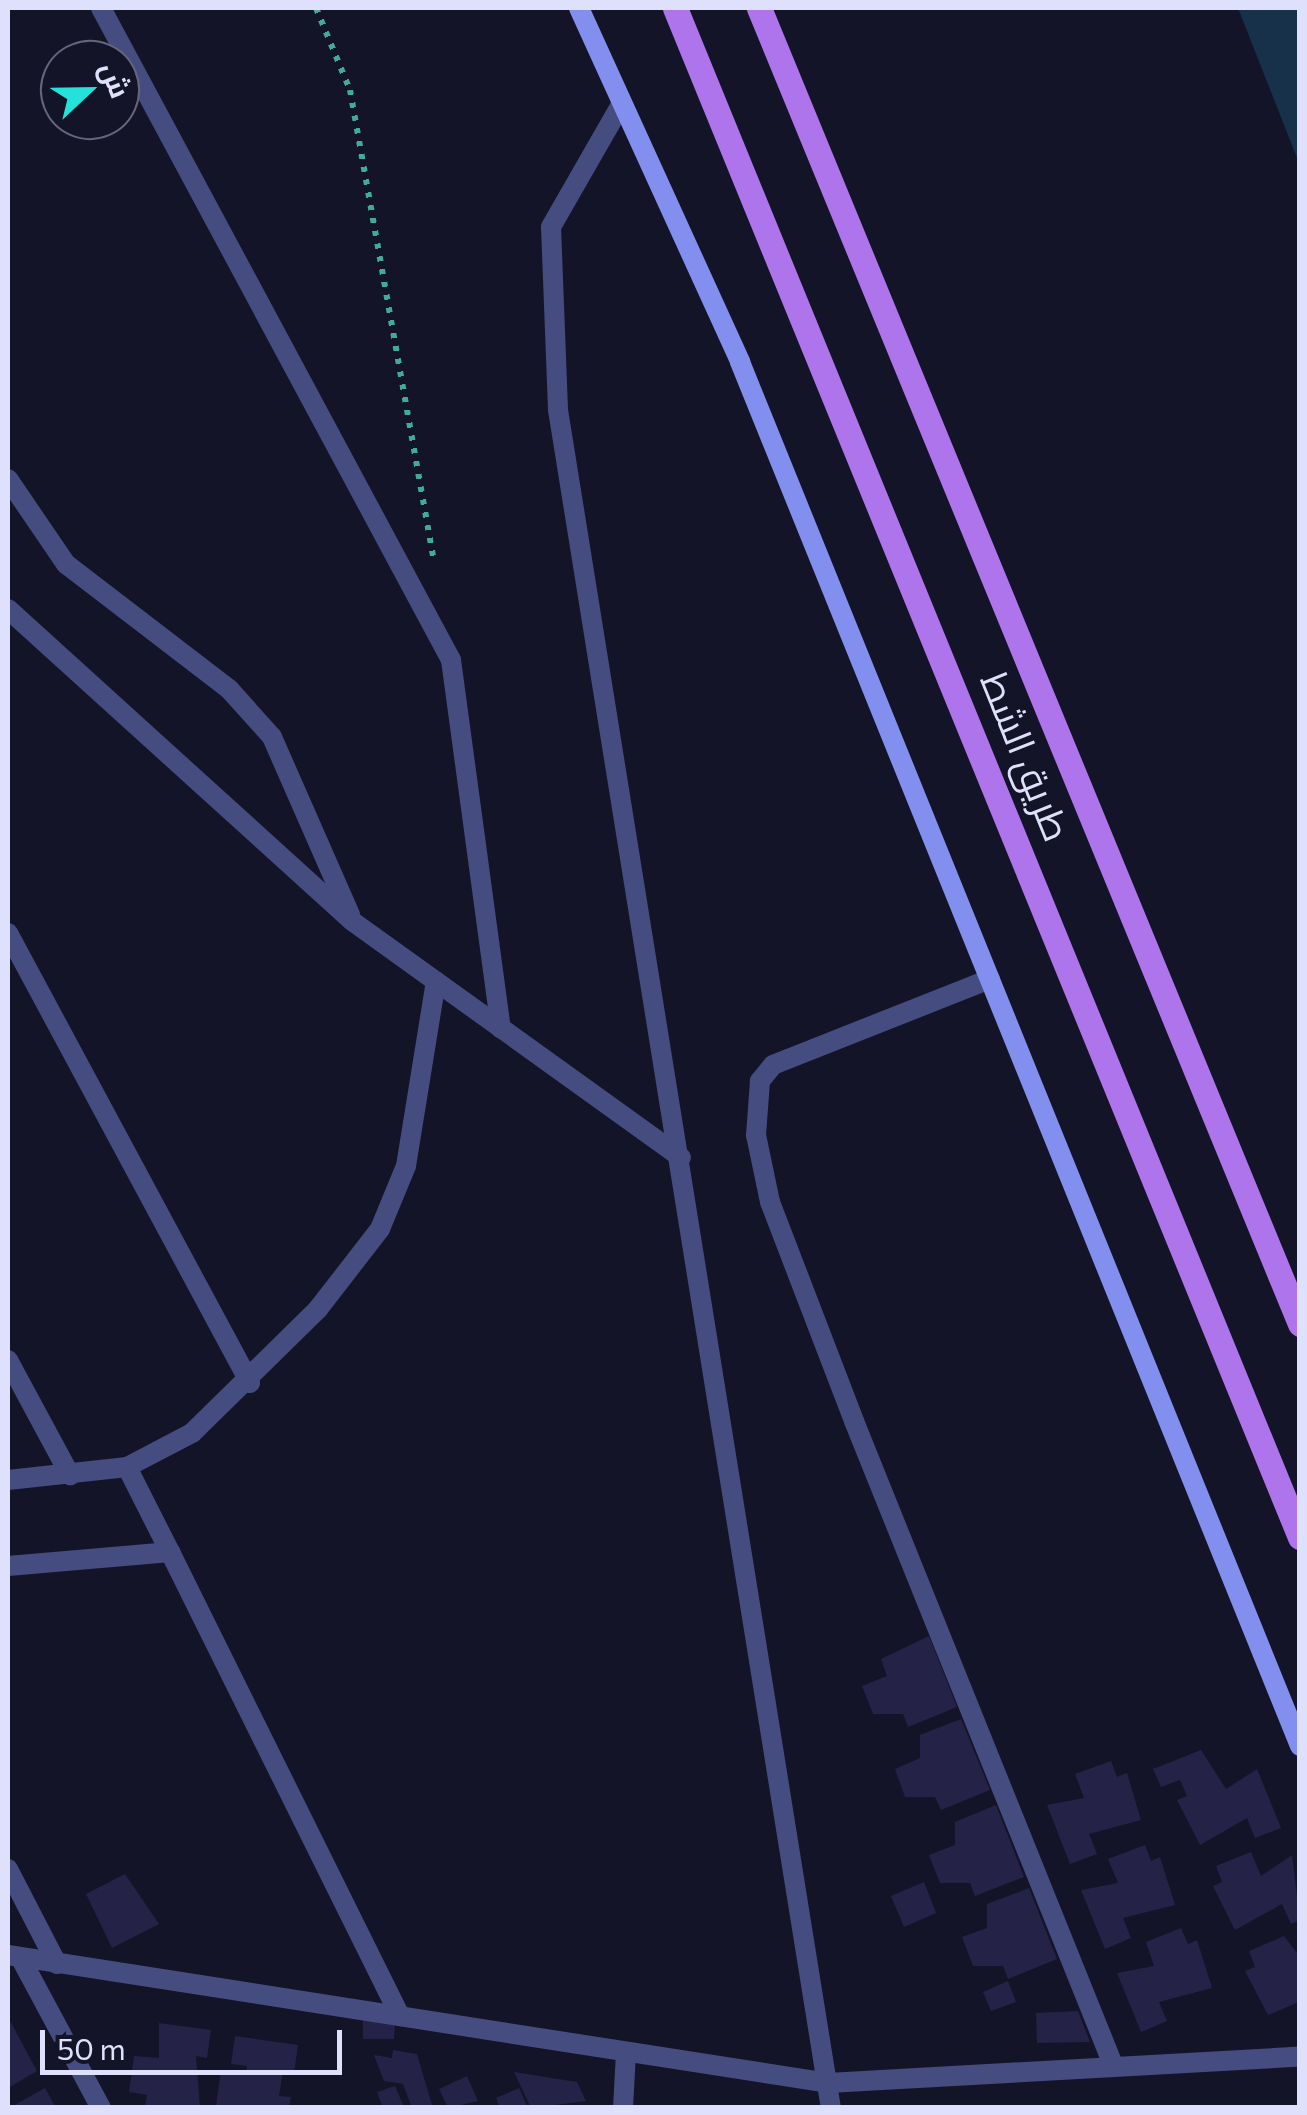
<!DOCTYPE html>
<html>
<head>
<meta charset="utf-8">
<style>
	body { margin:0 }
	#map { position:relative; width:1307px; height:2115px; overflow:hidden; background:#141428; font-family:Commissioner,Cairo,sans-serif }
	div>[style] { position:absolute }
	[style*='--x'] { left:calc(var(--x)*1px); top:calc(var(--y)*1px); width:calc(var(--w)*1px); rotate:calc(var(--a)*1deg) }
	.water>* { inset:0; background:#163149 }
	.building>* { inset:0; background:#242246 }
	.path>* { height:6px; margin-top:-3px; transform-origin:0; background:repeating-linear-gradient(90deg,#41ac96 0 5px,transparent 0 13px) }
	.street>* { height:20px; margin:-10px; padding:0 10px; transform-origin:10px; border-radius:10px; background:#454c80 }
	.secondary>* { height:20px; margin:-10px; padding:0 10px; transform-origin:10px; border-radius:10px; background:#828fee }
	.primary>* { height:25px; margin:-12.5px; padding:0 12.5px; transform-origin:12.5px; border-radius:12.5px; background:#ae74ec }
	span { translate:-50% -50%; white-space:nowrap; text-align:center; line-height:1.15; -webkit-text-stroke:9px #141428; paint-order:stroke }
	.street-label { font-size:38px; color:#dfe0fb }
	.frame { position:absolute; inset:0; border:10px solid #dfe0fb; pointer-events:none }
	.north { position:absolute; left:40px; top:40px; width:100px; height:100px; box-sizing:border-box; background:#141428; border:2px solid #65667c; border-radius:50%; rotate:68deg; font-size:28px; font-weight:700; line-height:40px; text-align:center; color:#dfe0fb }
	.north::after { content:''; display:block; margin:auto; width:35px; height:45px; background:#24e1d9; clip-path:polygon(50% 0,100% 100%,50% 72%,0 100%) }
	.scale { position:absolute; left:40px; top:2030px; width:302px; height:45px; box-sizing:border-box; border:5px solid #dfe0fb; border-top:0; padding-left:12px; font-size:30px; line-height:35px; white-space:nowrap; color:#dfe0fb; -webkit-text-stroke:8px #141428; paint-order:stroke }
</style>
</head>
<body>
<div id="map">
	<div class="water">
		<i style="clip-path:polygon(1238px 8px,1299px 8px,1299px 163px)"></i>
	</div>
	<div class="building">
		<i style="clip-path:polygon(929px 1636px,957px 1707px,908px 1727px,903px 1714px,873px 1714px,862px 1686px,887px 1676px,881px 1659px)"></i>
		<i style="clip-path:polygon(961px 1719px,990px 1790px,941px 1810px,935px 1797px,905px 1797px,895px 1769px,920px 1758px,920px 1735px)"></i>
		<i style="clip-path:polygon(1201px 1750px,1226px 1789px,1257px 1769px,1281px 1828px,1255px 1838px,1247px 1818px,1200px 1845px,1177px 1800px,1187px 1796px,1180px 1780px,1161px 1787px,1153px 1769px)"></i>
		<i style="clip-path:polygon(1111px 1761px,1117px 1777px,1127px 1773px,1141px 1820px,1089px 1834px,1097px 1854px,1070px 1864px,1047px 1805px,1084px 1798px,1075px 1774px)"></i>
		<i style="clip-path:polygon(996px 1805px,1024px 1877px,975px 1896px,970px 1883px,940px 1883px,929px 1855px,955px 1845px,955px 1822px)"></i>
		<i style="clip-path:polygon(1145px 1845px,1151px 1861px,1160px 1857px,1175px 1905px,1123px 1918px,1131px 1938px,1105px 1949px,1081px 1890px,1118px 1883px,1108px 1859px)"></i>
		<i style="clip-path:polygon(1251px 1852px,1261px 1876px,1292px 1855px,1300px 1920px,1291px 1924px,1282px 1904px,1235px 1930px,1213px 1886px,1222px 1882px,1216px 1866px)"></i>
		<i style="clip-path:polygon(125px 1874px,159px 1924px,112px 1948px,86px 1894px)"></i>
		<i style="clip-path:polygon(924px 1882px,936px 1913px,904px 1927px,891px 1896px)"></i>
		<i style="clip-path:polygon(1029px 1888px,1057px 1959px,1008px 1979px,1003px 1966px,973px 1966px,962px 1937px,987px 1928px,987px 1904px)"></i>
		<i style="clip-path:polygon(1181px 1928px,1188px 1944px,1197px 1940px,1212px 1988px,1159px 2002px,1167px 2021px,1141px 2032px,1117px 1973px,1154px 1966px,1146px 1942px)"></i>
		<i style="clip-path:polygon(1284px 1936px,1300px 1957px,1299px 2002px,1268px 2015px,1245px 1971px,1255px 1967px,1249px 1951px)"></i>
		<i style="clip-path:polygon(1008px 1981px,1016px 2002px,991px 2011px,983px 1992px)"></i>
		<i style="clip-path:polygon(1078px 2011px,1090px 2042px,1037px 2043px,1036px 2013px)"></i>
		<i style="clip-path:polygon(8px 2017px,37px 2071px,8px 2088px)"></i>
		<i style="clip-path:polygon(363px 2019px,395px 2019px,394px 2039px,363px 2039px)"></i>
		<i style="clip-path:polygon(159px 2023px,211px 2030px,207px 2058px,196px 2056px,200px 2108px,145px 2107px,147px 2095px,129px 2092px,134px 2056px,159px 2058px)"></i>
		<i style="clip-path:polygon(235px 2036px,298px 2045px,294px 2073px,283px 2071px,279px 2096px,291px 2097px,289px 2108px,216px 2106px,221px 2070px,246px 2073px,247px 2066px,231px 2064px)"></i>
		<i style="clip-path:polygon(393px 2050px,417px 2054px,432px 2105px,412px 2108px,403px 2084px,384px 2081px,374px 2055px,392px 2058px)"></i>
		<i style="clip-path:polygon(514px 2072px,577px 2082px,586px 2101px,531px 2108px)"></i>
		<i style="clip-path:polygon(467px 2076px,478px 2101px,448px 2108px,439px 2089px)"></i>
		<i style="clip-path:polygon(395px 2086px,404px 2107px,383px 2108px,377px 2092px)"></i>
		<i style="clip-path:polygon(45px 2088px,56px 2108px,9px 2108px)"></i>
		<i style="clip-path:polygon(519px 2088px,528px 2108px,500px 2108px,496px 2098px)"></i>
	</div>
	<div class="path">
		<i style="--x:316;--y:8;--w:89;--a:67.5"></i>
		<i style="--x:350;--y:90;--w:478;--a:79.9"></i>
	</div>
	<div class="street">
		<i style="--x:101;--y:8;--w:740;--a:61.77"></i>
		<i style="--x:451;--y:660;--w:372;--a:82.3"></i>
		<i style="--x:622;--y:103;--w:143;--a:119.8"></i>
		<i style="--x:551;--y:227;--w:183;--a:87.8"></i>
		<i style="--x:558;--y:410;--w:1720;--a:80.87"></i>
		<i style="--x:8;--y:479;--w:103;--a:55.7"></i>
		<i style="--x:66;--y:564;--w:205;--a:37.5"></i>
		<i style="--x:229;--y:689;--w:64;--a:48.1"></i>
		<i style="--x:272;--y:737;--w:194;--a:66.3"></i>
		<i style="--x:8;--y:609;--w:464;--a:42.2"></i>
		<i style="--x:352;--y:921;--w:405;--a:35.7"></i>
		<i style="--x:8;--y:933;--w:511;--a:61.73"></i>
		<i style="--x:990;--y:979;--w:233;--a:158.4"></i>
		<i style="--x:773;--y:1065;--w:21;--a:129"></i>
		<i style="--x:760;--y:1081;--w:54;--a:94.2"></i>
		<i style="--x:756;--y:1135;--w:68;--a:78.2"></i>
		<i style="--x:770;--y:1202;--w:235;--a:69"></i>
		<i style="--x:854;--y:1421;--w:696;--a:68.08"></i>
		<i style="--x:8;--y:1360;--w:131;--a:61.7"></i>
		<i style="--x:127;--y:1467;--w:95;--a:63.2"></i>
		<i style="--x:8;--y:1480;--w:120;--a:-6.2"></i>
		<i style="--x:127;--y:1467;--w:73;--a:-27.6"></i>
		<i style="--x:192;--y:1433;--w:177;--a:-44.5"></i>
		<i style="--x:318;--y:1309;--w:101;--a:-52.2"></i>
		<i style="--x:380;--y:1229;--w:68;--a:-67.6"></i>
		<i style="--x:406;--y:1166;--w:187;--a:-80.8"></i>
		<i style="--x:8;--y:1566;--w:163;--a:-4.9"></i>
		<i style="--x:170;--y:1552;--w:518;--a:63.63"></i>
		<i style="--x:8;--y:1869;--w:107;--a:62.7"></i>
		<i style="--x:8;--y:1955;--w:830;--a:8.87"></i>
		<i style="--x:828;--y:2083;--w:473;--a:-3.2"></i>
		<i style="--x:20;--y:1957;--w:171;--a:61.8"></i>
		<i style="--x:623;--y:2108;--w:56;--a:-86.9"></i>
	</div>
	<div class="secondary">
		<i style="--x:579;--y:8;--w:389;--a:65.5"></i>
		<i style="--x:740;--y:362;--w:1493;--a:67.97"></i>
	</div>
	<div class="primary">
		<i style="--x:675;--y:8;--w:1652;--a:67.77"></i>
		<i style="--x:759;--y:8;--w:1423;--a:67.65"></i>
	</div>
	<div class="street-label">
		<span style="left:1027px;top:756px;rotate:68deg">طريق الشط</span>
	</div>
	<div class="frame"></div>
	<div class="north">ش</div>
	<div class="scale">50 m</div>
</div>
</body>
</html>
